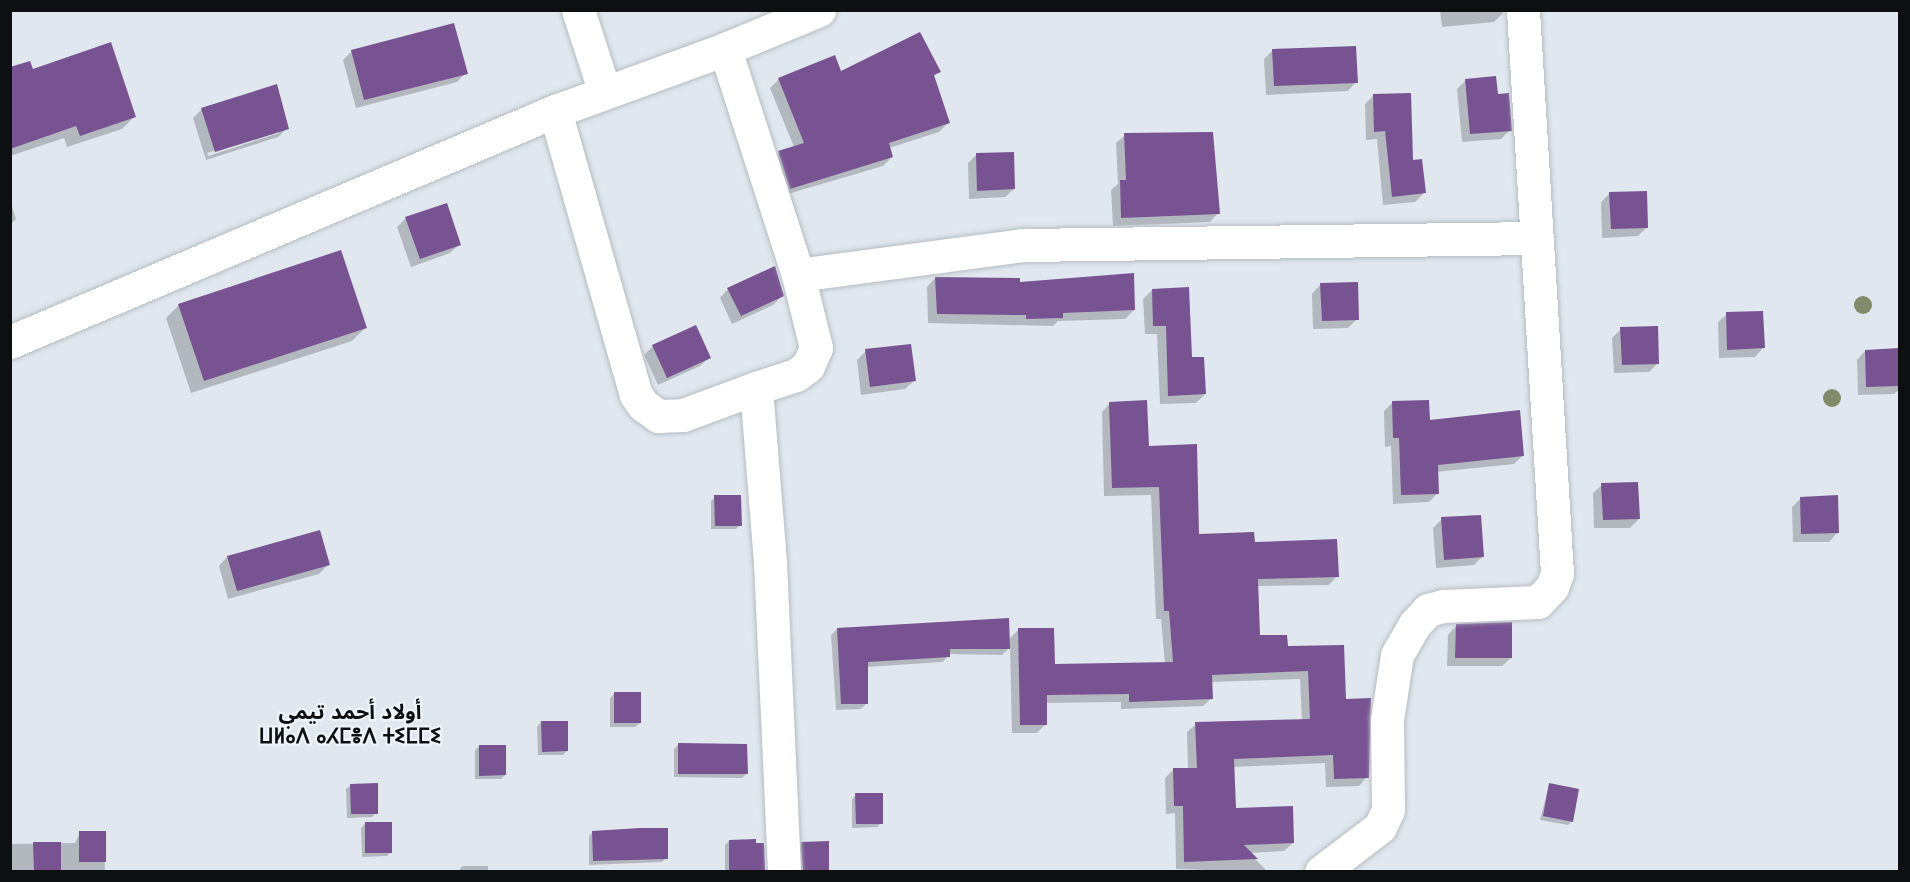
<!DOCTYPE html>
<html>
<head>
<meta charset="utf-8">
<style>
	body { margin:0 }
	#map { position:relative; width:1910px; height:882px; overflow:hidden; background:#e0e7ee; font-family:Jost,"Noto Sans Arabic","Noto Sans Tifinagh",sans-serif }
	div>[style] { position:absolute }
	[style*='--x'] { left:calc(var(--x)*1px); top:calc(var(--y)*1px); width:calc(var(--w)*1px); rotate:calc(var(--a)*1deg) }
	.shadow>* { inset:0; background:#0003 }
	.building>* { inset:0; background:#775392 }
	.roads { filter:drop-shadow(0 0 2px #b5bcc2) drop-shadow(0 0 2px #b5bcc2) }
	.minor>* { height:33px; margin:-16.5px; padding:0 16.5px; transform-origin:16.5px; border-radius:16.5px; background:#fff }
	.trees>* { width:18px; height:18px; margin:-9px; border-radius:50%; background:#838a6b }
	span { translate:-50% -50%; white-space:nowrap; text-align:center; line-height:1.15; -webkit-text-stroke:4.5px #edf4fb; paint-order:stroke }
	.quarter-label { font-size:21px; color:#0d0f11; font-weight:700 }
	.frame { position:absolute; inset:0; border:12px solid #0d0f11; pointer-events:none }
</style>
</head>
<body>
<div id="map">
	<div class="shadow">
		<i style="clip-path:polygon(1440px 10px,1503px 10px,1503px 13px,1494px 22px,1442px 27px)"></i>
		<i style="clip-path:polygon(1273px 50px,1356px 82px,1348px 91px,1266px 95px,1264px 59px)"></i>
		<i style="clip-path:polygon(352px 51px,466px 73px,457px 82px,356px 108px,343px 60px)"></i>
		<i style="clip-path:polygon(10px 69px,32px 70px,135px 116px,122px 129px,67px 147px,64px 138px,10px 156px)"></i>
		<i style="clip-path:polygon(939px 71px,933px 77px,948px 123px,939px 132px,889px 148px,892px 157px,883px 166px,781px 196px,770px 161px,779px 153px,794px 147px,770px 88px,779px 79px,841px 73px)"></i>
		<i style="clip-path:polygon(1466px 80px,1496px 95px,1510px 130px,1501px 139px,1462px 142px,1457px 89px)"></i>
		<i style="clip-path:polygon(1374px 95px,1412px 162px,1424px 193px,1415px 202px,1383px 205px,1377px 139px,1366px 140px,1365px 104px)"></i>
		<i style="clip-path:polygon(evenodd,202px 109px,287px 128px,278px 137px,206px 160px,193px 118px,202px 109px,279px 130px,279px 133px,208px 156px,207px 153px,279px 130px)"></i>
		<i style="clip-path:polygon(1125px 135px,1218px 213px,1210px 222px,1113px 226px,1111px 190px,1118px 184px,1116px 143px)"></i>
		<i style="clip-path:polygon(977px 154px,1014px 189px,1005px 197px,969px 199px,968px 163px)"></i>
		<i style="clip-path:polygon(1610px 193px,1647px 227px,1638px 236px,1602px 238px,1601px 202px)"></i>
		<i style="clip-path:polygon(10px 200px,16px 219px,10px 225px)"></i>
		<i style="clip-path:polygon(406px 218px,459px 245px,450px 253px,411px 267px,397px 227px)"></i>
		<i style="clip-path:polygon(935px 278px,1018px 283px,1134px 310px,1125px 319px,1058px 321px,1053px 326px,928px 323px,927px 287px)"></i>
		<i style="clip-path:polygon(1320px 285px,1357px 319px,1348px 328px,1313px 329px,1312px 294px)"></i>
		<i style="clip-path:polygon(728px 289px,782px 296px,773px 305px,732px 324px,720px 298px)"></i>
		<i style="clip-path:polygon(1152px 290px,1190px 359px,1205px 394px,1196px 403px,1160px 404px,1157px 334px,1145px 334px,1143px 299px)"></i>
		<i style="clip-path:polygon(179px 305px,365px 328px,352px 341px,191px 393px,166px 318px)"></i>
		<i style="clip-path:polygon(1727px 314px,1763px 348px,1755px 357px,1719px 358px,1718px 322px)"></i>
		<i style="clip-path:polygon(1621px 329px,1658px 363px,1649px 372px,1614px 373px,1612px 338px)"></i>
		<i style="clip-path:polygon(653px 346px,709px 358px,700px 366px,658px 385px,644px 355px)"></i>
		<i style="clip-path:polygon(1900px 350px,1900px 389px,1894px 394px,1858px 395px,1857px 360px,1865px 351px)"></i>
		<i style="clip-path:polygon(866px 351px,914px 381px,905px 389px,861px 395px,857px 360px)"></i>
		<i style="clip-path:polygon(1393px 402px,1429px 421px,1523px 455px,1514px 464px,1436px 472px,1437px 494px,1429px 502px,1393px 504px,1391px 446px,1385px 447px,1384px 411px)"></i>
		<i style="clip-path:polygon(1110px 403px,1147px 448px,1197px 535px,1253px 543px,1337px 576px,1329px 585px,1257px 586px,1258px 637px,1286px 648px,1345px 700px,1367px 777px,1359px 786px,1326px 787px,1325px 763px,1233px 767px,1234px 810px,1293px 843px,1284px 851px,1249px 853px,1268px 872px,1176px 869px,1175px 813px,1166px 814px,1165px 778px,1173px 770px,1188px 769px,1187px 732px,1196px 724px,1302px 721px,1300px 679px,1211px 682px,1212px 698px,1203px 706px,1121px 709px,1121px 702px,1045px 703px,1045px 725px,1037px 733px,1012px 733px,1010px 647px,1002px 655px,949px 654px,943px 662px,866px 667px,867px 703px,861px 709px,836px 710px,831px 635px,837px 629px,1008px 640px,1018px 630px,1053px 666px,1165px 664px,1161px 619px,1156px 619px,1151px 495px,1104px 496px,1102px 412px)"></i>
		<i style="clip-path:polygon(1602px 485px,1639px 519px,1630px 528px,1594px 528px,1593px 493px)"></i>
		<i style="clip-path:polygon(715px 497px,740px 525px,736px 529px,711px 529px,711px 501px)"></i>
		<i style="clip-path:polygon(1801px 498px,1837px 533px,1829px 542px,1793px 542px,1792px 507px)"></i>
		<i style="clip-path:polygon(1442px 519px,1483px 556px,1474px 565px,1436px 568px,1433px 528px)"></i>
		<i style="clip-path:polygon(319px 532px,328px 565px,319px 574px,228px 599px,219px 566px,227px 557px)"></i>
		<i style="clip-path:polygon(1456px 626px,1511px 658px,1502px 666px,1447px 666px,1448px 635px)"></i>
		<i style="clip-path:polygon(614px 694px,640px 723px,635px 727px,610px 727px,610px 698px)"></i>
		<i style="clip-path:polygon(541px 722px,567px 751px,563px 755px,538px 755px,537px 727px)"></i>
		<i style="clip-path:polygon(678px 745px,746px 774px,742px 778px,674px 777px,674px 749px)"></i>
		<i style="clip-path:polygon(479px 746px,505px 775px,501px 779px,475px 779px,475px 750px)"></i>
		<i style="clip-path:polygon(351px 785px,376px 813px,372px 817px,347px 818px,346px 789px)"></i>
		<i style="clip-path:polygon(1549px 785px,1572px 821px,1568px 825px,1540px 820px)"></i>
		<i style="clip-path:polygon(856px 795px,881px 823px,877px 827px,852px 828px,852px 799px)"></i>
		<i style="clip-path:polygon(365px 824px,391px 852px,387px 856px,362px 857px,361px 828px)"></i>
		<i style="clip-path:polygon(593px 832px,666px 858px,662px 862px,589px 865px,589px 836px)"></i>
		<i style="clip-path:polygon(80px 833px,104px 833px,105px 872px,10px 872px,10px 844px,75px 843px)"></i>
		<i style="clip-path:polygon(729px 841px,763px 844px,765px 872px,725px 872px,725px 845px)"></i>
		<i style="clip-path:polygon(802px 843px,828px 872px,798px 872px,798px 848px)"></i>
		<i style="clip-path:polygon(462px 866px,488px 866px,488px 872px,458px 872px)"></i>
	</div>
	<div class="building">
		<i style="clip-path:polygon(454px 23px,468px 74px,364px 100px,351px 50px)"></i>
		<i style="clip-path:polygon(920px 32px,941px 72px,934px 75px,950px 123px,889px 143px,893px 157px,790px 189px,778px 151px,804px 143px,778px 78px,835px 55px,841px 71px)"></i>
		<i style="clip-path:polygon(111px 42px,136px 117px,80px 136px,76px 126px,10px 149px,10px 67px,30px 61px,33px 69px)"></i>
		<i style="clip-path:polygon(1356px 46px,1358px 83px,1274px 86px,1272px 49px)"></i>
		<i style="clip-path:polygon(1496px 76px,1498px 94px,1509px 93px,1512px 131px,1470px 134px,1465px 79px)"></i>
		<i style="clip-path:polygon(277px 84px,289px 129px,215px 152px,201px 108px)"></i>
		<i style="clip-path:polygon(1411px 93px,1413px 160px,1422px 159px,1426px 193px,1392px 197px,1385px 131px,1374px 132px,1373px 94px)"></i>
		<i style="clip-path:polygon(1213px 132px,1220px 214px,1121px 218px,1120px 180px,1126px 180px,1124px 133px)"></i>
		<i style="clip-path:polygon(1014px 152px,1015px 189px,977px 191px,976px 153px)"></i>
		<i style="clip-path:polygon(1647px 191px,1648px 228px,1611px 229px,1609px 192px)"></i>
		<i style="clip-path:polygon(447px 203px,461px 245px,420px 259px,405px 217px)"></i>
		<i style="clip-path:polygon(341px 250px,367px 328px,204px 381px,178px 304px)"></i>
		<i style="clip-path:polygon(775px 266px,784px 296px,741px 316px,727px 288px)"></i>
		<i style="clip-path:polygon(1134px 273px,1135px 310px,1063px 313px,1063px 318px,1026px 319px,1026px 315px,937px 314px,935px 277px,1020px 278px,1020px 282px)"></i>
		<i style="clip-path:polygon(1358px 282px,1359px 320px,1322px 321px,1320px 283px)"></i>
		<i style="clip-path:polygon(1189px 287px,1192px 357px,1204px 357px,1206px 394px,1168px 396px,1166px 326px,1153px 326px,1152px 289px)"></i>
		<i style="clip-path:polygon(1763px 311px,1765px 348px,1727px 350px,1726px 312px)"></i>
		<i style="clip-path:polygon(696px 325px,711px 358px,667px 378px,652px 345px)"></i>
		<i style="clip-path:polygon(1658px 326px,1659px 364px,1622px 365px,1620px 327px)"></i>
		<i style="clip-path:polygon(911px 344px,916px 381px,870px 387px,865px 349px)"></i>
		<i style="clip-path:polygon(1899px 348px,1899px 386px,1866px 387px,1865px 350px)"></i>
		<i style="clip-path:polygon(1147px 400px,1149px 446px,1197px 444px,1199px 534px,1254px 532px,1255px 542px,1337px 539px,1339px 577px,1258px 579px,1260px 635px,1287px 635px,1288px 646px,1344px 645px,1346px 699px,1371px 698px,1369px 778px,1334px 779px,1333px 755px,1234px 759px,1236px 808px,1293px 806px,1294px 843px,1244px 845px,1258px 859px,1184px 862px,1183px 806px,1174px 806px,1173px 768px,1197px 768px,1195px 722px,1310px 719px,1308px 671px,1212px 675px,1213px 699px,1129px 702px,1129px 694px,1047px 695px,1047px 725px,1020px 725px,1018px 628px,1054px 628px,1055px 664px,1173px 662px,1169px 611px,1164px 611px,1159px 487px,1112px 488px,1109px 402px)"></i>
		<i style="clip-path:polygon(1429px 400px,1430px 420px,1520px 410px,1524px 456px,1438px 465px,1439px 494px,1401px 495px,1399px 438px,1393px 438px,1392px 401px)"></i>
		<i style="clip-path:polygon(1638px 482px,1640px 519px,1603px 520px,1601px 483px)"></i>
		<i style="clip-path:polygon(714px 495px,741px 495px,742px 526px,715px 526px)"></i>
		<i style="clip-path:polygon(1838px 495px,1839px 533px,1801px 534px,1800px 497px)"></i>
		<i style="clip-path:polygon(1481px 515px,1484px 557px,1444px 560px,1441px 517px)"></i>
		<i style="clip-path:polygon(320px 530px,330px 565px,237px 591px,227px 556px)"></i>
		<i style="clip-path:polygon(1009px 618px,1010px 649px,950px 649px,950px 657px,868px 662px,868px 704px,841px 704px,837px 628px)"></i>
		<i style="clip-path:polygon(1512px 622px,1512px 658px,1455px 658px,1456px 624px)"></i>
		<i style="clip-path:polygon(614px 692px,641px 692px,641px 723px,614px 723px)"></i>
		<i style="clip-path:polygon(541px 721px,568px 721px,568px 751px,542px 752px)"></i>
		<i style="clip-path:polygon(678px 743px,747px 744px,748px 774px,678px 774px)"></i>
		<i style="clip-path:polygon(479px 745px,506px 745px,506px 775px,479px 776px)"></i>
		<i style="clip-path:polygon(378px 783px,378px 814px,351px 814px,350px 784px)"></i>
		<i style="clip-path:polygon(1549px 783px,1579px 789px,1573px 822px,1543px 816px)"></i>
		<i style="clip-path:polygon(855px 793px,883px 793px,883px 824px,856px 824px)"></i>
		<i style="clip-path:polygon(365px 822px,392px 822px,392px 853px,365px 853px)"></i>
		<i style="clip-path:polygon(640px 828px,668px 828px,668px 859px,593px 861px,592px 831px)"></i>
		<i style="clip-path:polygon(79px 831px,106px 831px,106px 862px,79px 862px)"></i>
		<i style="clip-path:polygon(756px 839px,756px 843px,764px 843px,765px 870px,729px 870px,729px 840px)"></i>
		<i style="clip-path:polygon(829px 841px,829px 872px,803px 872px,801px 842px)"></i>
		<i style="clip-path:polygon(33px 842px,61px 842px,61px 872px,34px 872px)"></i>
	</div>
	<div class="roads">
		<div class="minor">
			<i style="--x:578;--y:10;--w:87;--a:72"></i>
			<i style="--x:725;--y:49;--w:102;--a:-22.5"></i>
			<i style="--x:555;--y:111;--w:295;--a:74.1"></i>
			<i style="--x:636;--y:395;--w:12;--a:55"></i>
			<i style="--x:643;--y:405;--w:19;--a:36"></i>
			<i style="--x:658;--y:416;--w:25;--a:-2"></i>
			<i style="--x:683;--y:415;--w:78;--a:-20.3"></i>
			<i style="--x:756;--y:388;--w:175;--a:85.4"></i>
			<i style="--x:770;--y:562;--w:310;--a:87.4"></i>
			<i style="--x:798;--y:275;--w:227;--a:-7.6"></i>
			<i style="--x:1023;--y:245;--w:511;--a:-0.78"></i>
			<i style="--x:10;--y:342;--w:592;--a:-22.97"></i>
			<i style="--x:555;--y:111;--w:181;--a:-20"></i>
			<i style="--x:725;--y:49;--w:237;--a:72.1"></i>
			<i style="--x:798;--y:275;--w:75;--a:76.1"></i>
			<i style="--x:816;--y:348;--w:20;--a:114"></i>
			<i style="--x:808;--y:366;--w:15;--a:143"></i>
			<i style="--x:796;--y:375;--w:42;--a:162"></i>
			<i style="--x:1321;--y:872;--w:74;--a:-37.3"></i>
			<i style="--x:1380;--y:827;--w:19;--a:-65"></i>
			<i style="--x:1388;--y:810;--w:90;--a:-90.6"></i>
			<i style="--x:1387;--y:720;--w:66;--a:-81.3"></i>
			<i style="--x:1397;--y:655;--w:36;--a:-60"></i>
			<i style="--x:1415;--y:624;--w:19;--a:-47"></i>
			<i style="--x:1428;--y:610;--w:16;--a:-15"></i>
			<i style="--x:1443;--y:606;--w:95;--a:-2.4"></i>
			<i style="--x:1538;--y:602;--w:21;--a:-47"></i>
			<i style="--x:1552;--y:587;--w:15;--a:-70"></i>
			<i style="--x:1557;--y:573;--w:564;--a:-93.46"></i>
		</div>
	</div>
	<div class="trees">
		<i style="left:1863px;top:305px"></i>
		<i style="left:1832px;top:398px"></i>
	</div>
	<div class="quarter-label">
		<span style="left:350px;top:724px">أولاد أحمد تيمي<br>ⵡⵍⴰⴷ ⴰⵃⵎⴻⴷ ⵜⵉⵎⵎⵉ</span>
	</div>
	<div class="frame"></div>
</div>
</body>
</html>
